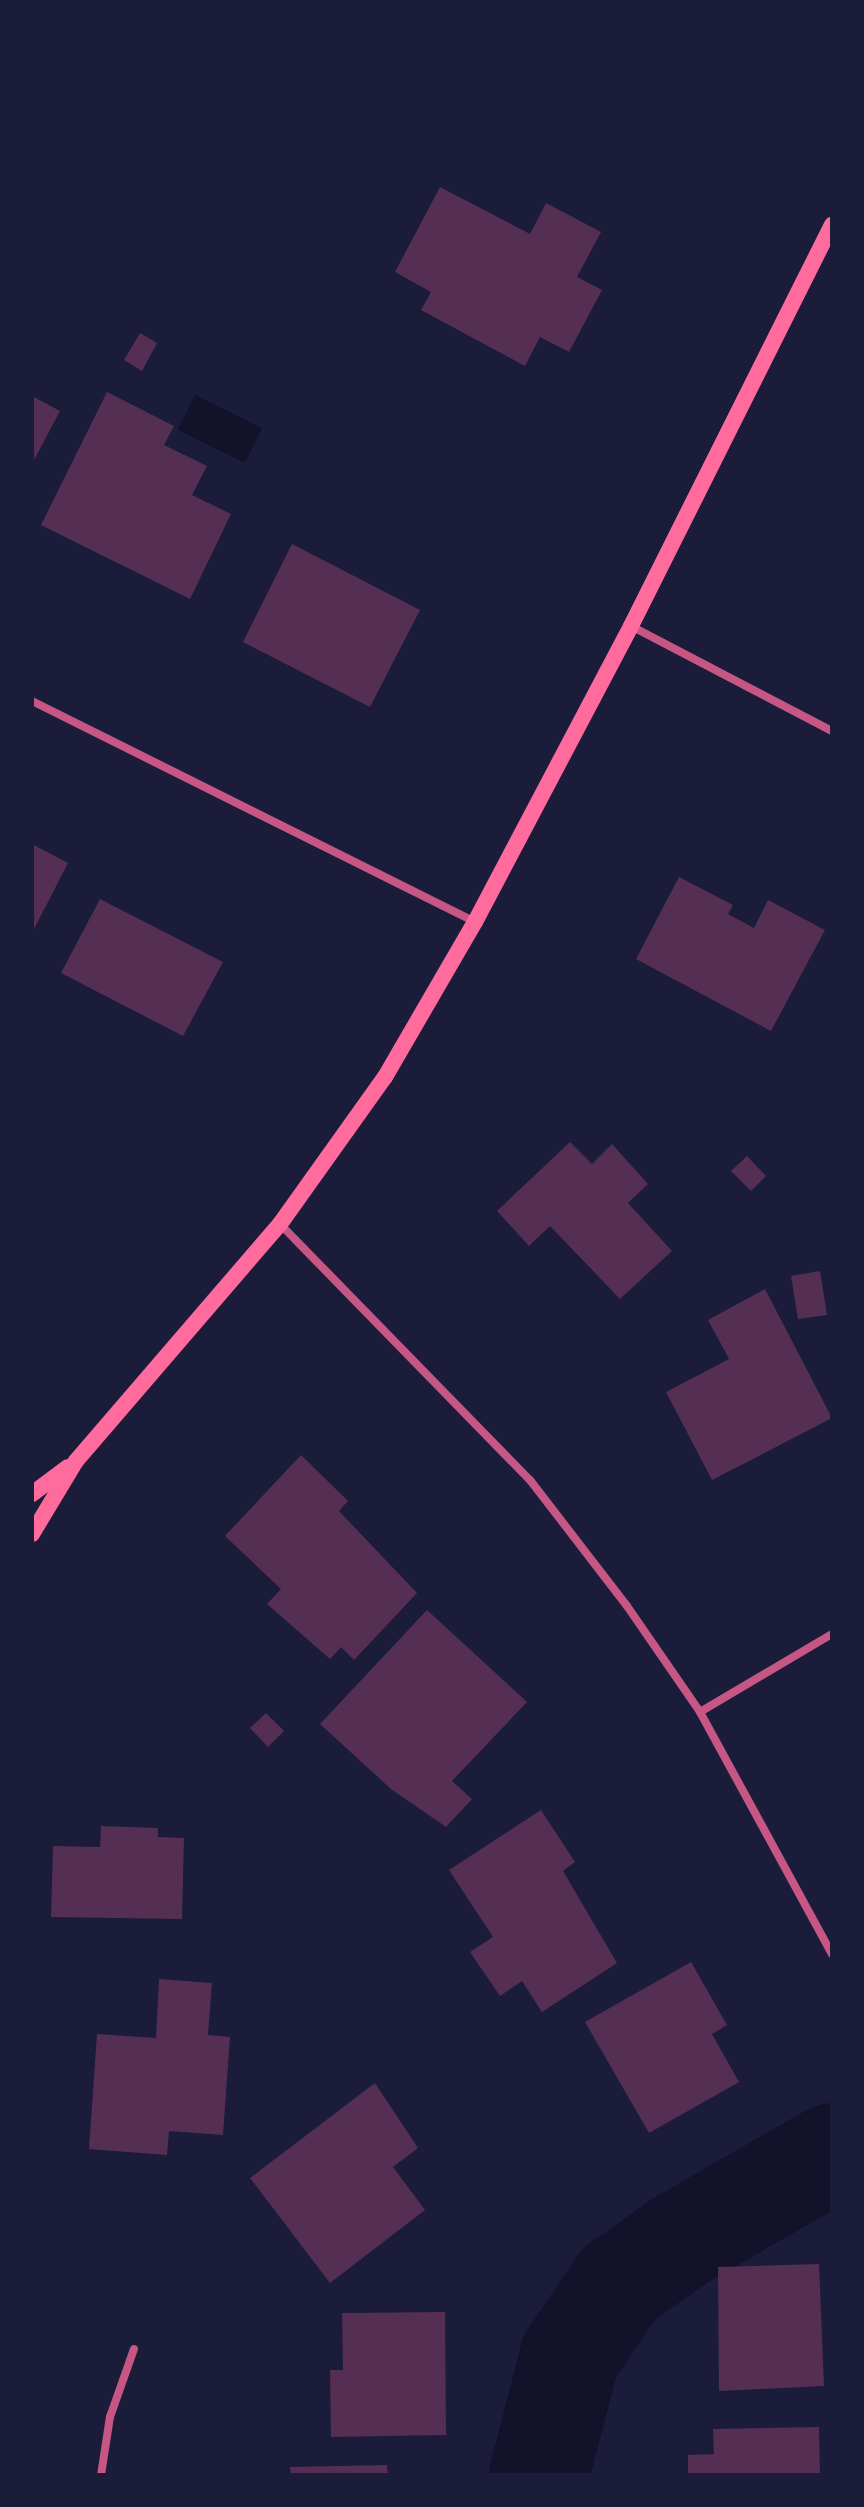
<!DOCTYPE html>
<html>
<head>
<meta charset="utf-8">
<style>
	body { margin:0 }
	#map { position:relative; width:864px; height:2507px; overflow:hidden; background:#1b1b3a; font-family:"Public Sans",sans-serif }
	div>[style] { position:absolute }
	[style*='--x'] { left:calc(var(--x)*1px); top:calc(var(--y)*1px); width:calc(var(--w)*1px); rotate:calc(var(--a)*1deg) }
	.water>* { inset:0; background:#12122b }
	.river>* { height:100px; margin:-50px; padding:0 50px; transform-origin:50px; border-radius:50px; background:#12122b }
	.building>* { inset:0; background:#542f53 }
	.minor>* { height:8px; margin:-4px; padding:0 4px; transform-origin:4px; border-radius:4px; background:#c65784 }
	.secondary>* { height:16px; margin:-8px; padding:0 8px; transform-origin:8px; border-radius:8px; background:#ff6b9d }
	span { translate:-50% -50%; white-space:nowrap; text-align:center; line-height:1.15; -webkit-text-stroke:6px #1b1b3a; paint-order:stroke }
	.frame { position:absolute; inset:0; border:34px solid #1b1b3a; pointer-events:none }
</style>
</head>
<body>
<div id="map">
	<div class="water">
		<i style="clip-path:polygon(195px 395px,262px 428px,245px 463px,178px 430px)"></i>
	</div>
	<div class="river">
		<i style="--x:539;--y:2475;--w:123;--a:-75.4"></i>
		<i style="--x:570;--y:2356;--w:87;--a:-55.8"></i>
		<i style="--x:619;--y:2284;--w:76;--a:-35.4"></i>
		<i style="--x:681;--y:2240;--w:174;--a:-29.9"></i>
	</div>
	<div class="building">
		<i style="clip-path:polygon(440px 187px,530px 234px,546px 203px,601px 232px,577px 277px,602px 290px,569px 352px,540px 337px,525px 366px,421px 310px,431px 292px,395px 272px)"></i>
		<i style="clip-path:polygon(140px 333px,157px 343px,142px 371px,124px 360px)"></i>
		<i style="clip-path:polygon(107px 392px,174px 426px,164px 445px,207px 466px,192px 495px,231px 514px,190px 599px,41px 525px)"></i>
		<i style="clip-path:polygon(32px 396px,60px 411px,32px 464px)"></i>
		<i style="clip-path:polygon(292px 544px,420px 610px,370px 707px,243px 642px)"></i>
		<i style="clip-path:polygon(32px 844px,68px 863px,32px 933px)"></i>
		<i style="clip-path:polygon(679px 877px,733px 905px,728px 914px,754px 928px,768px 900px,825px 930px,771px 1031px,636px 959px)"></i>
		<i style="clip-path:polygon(100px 899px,223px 962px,183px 1036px,61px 973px)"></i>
		<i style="clip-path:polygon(570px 1142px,592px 1164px,612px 1144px,648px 1184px,628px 1203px,672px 1251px,620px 1299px,550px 1226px,529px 1246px,497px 1211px)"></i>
		<i style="clip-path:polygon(747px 1156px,766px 1176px,751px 1191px,731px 1171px)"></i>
		<i style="clip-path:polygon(820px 1271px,827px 1315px,798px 1319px,791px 1276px)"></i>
		<i style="clip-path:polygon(765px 1289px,832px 1418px,712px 1480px,666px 1392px,729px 1359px,708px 1320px)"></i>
		<i style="clip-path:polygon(301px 1455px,348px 1501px,339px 1511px,417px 1593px,354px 1660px,341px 1647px,330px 1659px,267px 1604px,281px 1589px,225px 1536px)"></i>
		<i style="clip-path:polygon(427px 1610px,527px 1702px,452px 1781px,472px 1799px,446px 1827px,391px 1789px,320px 1724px)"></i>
		<i style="clip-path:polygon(266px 1713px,284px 1731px,268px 1747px,250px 1728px)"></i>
		<i style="clip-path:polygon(541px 1810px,575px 1862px,563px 1871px,617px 1963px,542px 2012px,522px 1981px,500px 1996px,470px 1952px,493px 1937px,449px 1870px)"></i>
		<i style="clip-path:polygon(101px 1826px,158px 1828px,158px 1837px,184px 1838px,182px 1919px,51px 1917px,53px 1846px,100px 1847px)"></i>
		<i style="clip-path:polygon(691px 1962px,727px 2025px,712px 2034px,739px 2082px,649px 2133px,585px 2022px)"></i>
		<i style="clip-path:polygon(159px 1979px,212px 1983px,208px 2035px,230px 2037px,223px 2135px,169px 2131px,167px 2155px,89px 2149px,97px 2034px,156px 2038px)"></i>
		<i style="clip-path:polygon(375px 2083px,418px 2148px,393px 2167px,425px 2210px,330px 2283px,250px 2178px)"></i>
		<i style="clip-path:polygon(819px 2264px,824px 2386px,719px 2391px,718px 2267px)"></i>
		<i style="clip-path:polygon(445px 2312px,446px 2435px,331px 2437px,330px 2370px,343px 2370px,342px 2313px)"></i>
		<i style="clip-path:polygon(819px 2427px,820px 2475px,688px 2475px,688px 2455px,714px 2454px,713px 2429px)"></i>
		<i style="clip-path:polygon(387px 2465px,388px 2475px,291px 2475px,290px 2467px)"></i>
	</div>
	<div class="minor">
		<i style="--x:631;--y:626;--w:227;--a:27.6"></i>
		<i style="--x:32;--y:701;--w:495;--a:26.5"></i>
		<i style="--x:280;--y:1224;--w:358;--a:45.7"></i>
		<i style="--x:530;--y:1480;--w:159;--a:52.4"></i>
		<i style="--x:627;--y:1606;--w:129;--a:55.4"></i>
		<i style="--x:700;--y:1712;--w:276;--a:61.4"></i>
		<i style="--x:700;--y:1712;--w:153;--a:-30.6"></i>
		<i style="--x:101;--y:2475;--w:59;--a:-81.2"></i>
		<i style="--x:110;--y:2417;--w:72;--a:-70.6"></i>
	</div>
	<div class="secondary">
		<i style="--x:32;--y:1494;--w:45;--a:-36.9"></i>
		<i style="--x:32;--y:1534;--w:85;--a:-58.9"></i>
		<i style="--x:76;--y:1461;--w:313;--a:-49.3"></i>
		<i style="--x:280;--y:1224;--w:181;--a:-54.5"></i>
		<i style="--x:385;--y:1077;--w:179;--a:-59.9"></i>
		<i style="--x:475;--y:922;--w:335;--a:-62.2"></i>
		<i style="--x:631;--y:626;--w:449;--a:-63.4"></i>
	</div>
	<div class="frame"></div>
</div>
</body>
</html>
